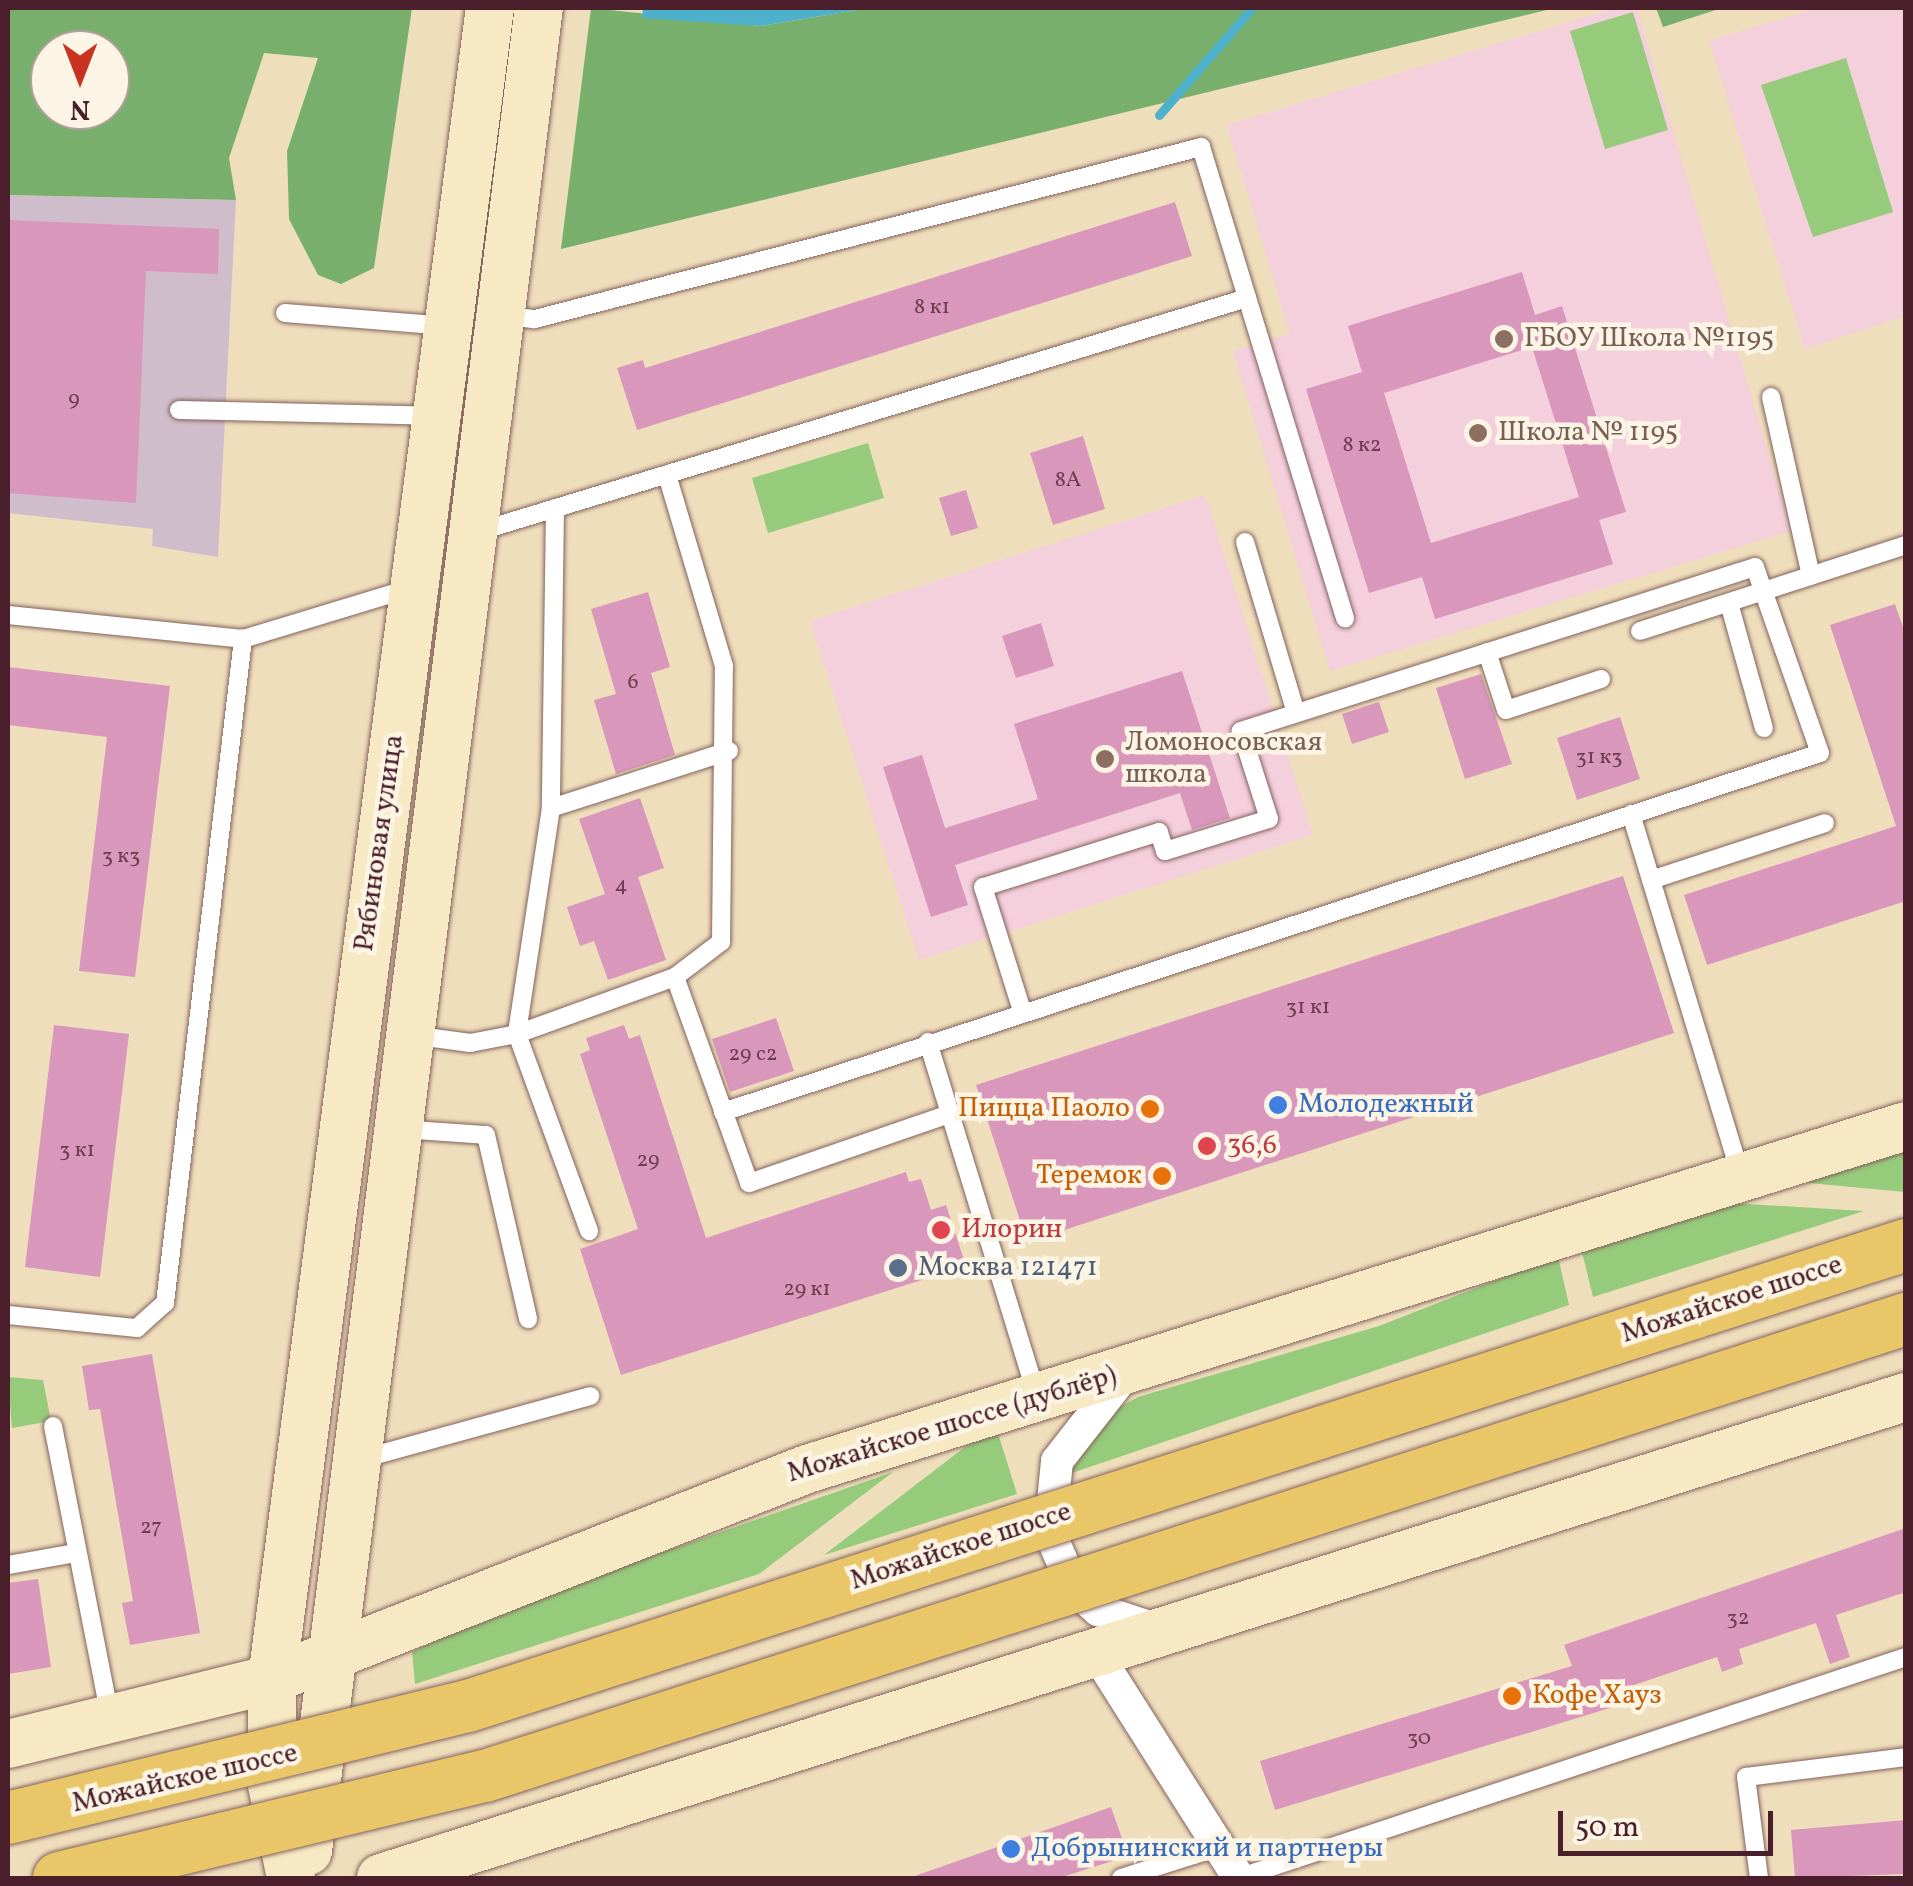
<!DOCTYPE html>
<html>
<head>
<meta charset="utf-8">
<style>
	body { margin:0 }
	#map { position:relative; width:1913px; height:1886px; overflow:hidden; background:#efdebc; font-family:Vollkorn,serif }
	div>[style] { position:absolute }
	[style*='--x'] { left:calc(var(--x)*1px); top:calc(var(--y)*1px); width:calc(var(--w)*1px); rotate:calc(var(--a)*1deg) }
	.built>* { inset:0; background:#f4cfdc }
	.industrial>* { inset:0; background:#d0bdcc }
	.green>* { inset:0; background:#96cb7c }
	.forest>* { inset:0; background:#78af6c }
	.water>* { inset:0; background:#4db1cc }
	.stream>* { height:9px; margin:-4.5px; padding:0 4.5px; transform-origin:4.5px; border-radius:4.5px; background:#4db1cc }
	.building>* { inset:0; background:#d997bb }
	.roads { filter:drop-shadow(0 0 2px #84625e) drop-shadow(0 0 2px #84625e) }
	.lane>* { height:18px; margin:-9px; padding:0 9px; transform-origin:9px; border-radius:9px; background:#fff }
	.street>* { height:32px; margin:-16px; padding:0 16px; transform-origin:16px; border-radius:16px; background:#fff }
	.secondary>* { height:48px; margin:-24px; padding:0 24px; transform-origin:24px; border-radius:24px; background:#f6e9c3 }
	.bridges { filter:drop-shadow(0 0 2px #84625e) drop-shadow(0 0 2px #84625e) }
	.primary-bridge>* { height:52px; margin:-26px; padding:0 26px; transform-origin:26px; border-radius:26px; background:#e9c769 }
	.dots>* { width:28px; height:28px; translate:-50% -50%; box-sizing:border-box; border:5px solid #fcf5e5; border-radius:50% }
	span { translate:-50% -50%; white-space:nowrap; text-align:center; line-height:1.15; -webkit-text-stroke:9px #fcf5e5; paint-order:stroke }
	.number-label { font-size:22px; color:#6e3d4f }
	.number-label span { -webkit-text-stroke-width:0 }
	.education-label { font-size:28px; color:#785e54 }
	.left { translate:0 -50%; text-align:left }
	.street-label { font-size:28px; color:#4a1f2b }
	.shop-label { font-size:28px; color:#366cbe }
	.food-label { font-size:28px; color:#c56008 }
	.right { translate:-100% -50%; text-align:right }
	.health-label { font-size:28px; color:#be3a42 }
	.service-label { font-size:28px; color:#4e5e75 }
	.frame { position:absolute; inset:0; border:10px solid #4a1f2b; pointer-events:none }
	.north { position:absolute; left:30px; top:30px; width:100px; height:100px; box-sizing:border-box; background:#fcf5e5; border:2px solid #b59f9b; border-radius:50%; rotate:180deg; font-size:28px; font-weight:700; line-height:40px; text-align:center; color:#4a1f2b }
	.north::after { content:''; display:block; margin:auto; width:35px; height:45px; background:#c8321e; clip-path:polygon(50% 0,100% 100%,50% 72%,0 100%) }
	.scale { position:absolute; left:1558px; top:1811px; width:215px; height:45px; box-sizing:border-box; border:5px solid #4a1f2b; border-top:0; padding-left:12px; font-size:30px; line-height:35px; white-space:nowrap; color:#4a1f2b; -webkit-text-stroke:8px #fcf5e5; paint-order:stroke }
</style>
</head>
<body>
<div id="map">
	<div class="built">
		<i style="clip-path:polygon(1616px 8px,1637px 8px,1791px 531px,1330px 671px,1233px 351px,1290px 334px,1227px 125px)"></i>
		<i style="clip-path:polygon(1817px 8px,1905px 8px,1905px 316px,1805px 349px,1709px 41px)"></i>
		<i style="clip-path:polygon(1205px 495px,1313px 835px,919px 960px,810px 621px)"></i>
	</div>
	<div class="industrial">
		<i style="clip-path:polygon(8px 195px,236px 200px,218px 557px,152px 546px,153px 529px,8px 513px)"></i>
	</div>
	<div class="green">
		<i style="clip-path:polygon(1633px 12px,1668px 130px,1605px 149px,1570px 31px)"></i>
		<i style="clip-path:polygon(1846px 58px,1893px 212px,1813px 237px,1761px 85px)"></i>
		<i style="clip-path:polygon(868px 443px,884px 498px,768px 533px,752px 478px)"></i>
		<i style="clip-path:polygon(1905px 1148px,1905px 1192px,1798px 1182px)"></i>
		<i style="clip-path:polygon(1730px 1203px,1864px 1211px,1593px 1297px,1581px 1248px)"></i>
		<i style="clip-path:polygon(1558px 1256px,1569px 1305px,1063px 1476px,1107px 1414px,1138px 1397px,1379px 1326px)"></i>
		<i style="clip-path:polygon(8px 1377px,43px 1380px,51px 1421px,12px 1428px)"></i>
		<i style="clip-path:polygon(997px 1430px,1017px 1494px,824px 1555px,965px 1447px)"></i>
		<i style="clip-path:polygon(893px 1472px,759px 1574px,415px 1684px,412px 1652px,503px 1608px)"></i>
	</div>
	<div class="forest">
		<i style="clip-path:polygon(evenodd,8px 8px,412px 8px,374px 268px,341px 284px,318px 275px,289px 219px,287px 151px,318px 58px,264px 53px,229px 158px,236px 200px,8px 195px,8px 8px,50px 50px,110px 50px,110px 110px,50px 110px,50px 50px)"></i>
		<i style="clip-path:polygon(591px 8px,761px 26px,870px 8px,1555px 8px,561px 249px)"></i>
		<i style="clip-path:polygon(1656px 8px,1722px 8px,1663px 27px)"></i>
	</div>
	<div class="water">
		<i style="clip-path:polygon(643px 8px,870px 8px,761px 26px,642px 18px)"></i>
	</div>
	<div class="stream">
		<i style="--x:1159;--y:115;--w:142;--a:-49"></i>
	</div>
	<div class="building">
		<i style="clip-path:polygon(1175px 202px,1192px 256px,637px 430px,617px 368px,643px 360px,645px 368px)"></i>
		<i style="clip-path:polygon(8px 220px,219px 229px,218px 274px,146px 271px,136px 503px,8px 493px)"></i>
		<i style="clip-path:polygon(evenodd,1522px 272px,1535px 315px,1562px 306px,1626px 512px,1599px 520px,1613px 564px,1435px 619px,1422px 577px,1369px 593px,1306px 389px,1362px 372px,1348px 326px,1522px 272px,1532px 347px,1579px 497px,1431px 543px,1384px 393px,1532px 347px)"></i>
		<i style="clip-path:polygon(1083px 436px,1105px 509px,1053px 525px,1030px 453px)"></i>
		<i style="clip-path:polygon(966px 490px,978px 528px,951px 536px,939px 498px)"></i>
		<i style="clip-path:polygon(648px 592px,670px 667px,651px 673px,675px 755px,616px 774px,594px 700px,616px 694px,591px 609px)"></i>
		<i style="clip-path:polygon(1895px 604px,1906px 636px,1906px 901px,1707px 965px,1684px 895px,1896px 826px,1830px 625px)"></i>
		<i style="clip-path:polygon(1041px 623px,1054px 666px,1016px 678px,1002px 636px)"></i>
		<i style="clip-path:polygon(8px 667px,170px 686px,135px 977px,79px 971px,107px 737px,8px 725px)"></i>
		<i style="clip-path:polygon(1182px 671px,1230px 818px,1192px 830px,1180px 793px,955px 865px,968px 905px,931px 917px,883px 767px,922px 755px,945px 828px,1038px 799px,1014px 724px)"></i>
		<i style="clip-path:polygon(1481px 674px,1512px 764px,1465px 779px,1436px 688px)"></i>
		<i style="clip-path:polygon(1379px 702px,1389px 732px,1352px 744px,1342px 714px)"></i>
		<i style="clip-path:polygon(1620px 717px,1640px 779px,1577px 800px,1557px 738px)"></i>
		<i style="clip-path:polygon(640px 798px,664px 868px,638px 877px,666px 960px,608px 980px,594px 941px,580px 946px,567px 907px,605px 894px,579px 819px)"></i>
		<i style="clip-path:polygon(1623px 876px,1674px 1033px,1027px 1242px,976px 1085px)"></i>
		<i style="clip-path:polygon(776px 1018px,794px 1071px,730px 1092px,712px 1039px)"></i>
		<i style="clip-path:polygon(54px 1025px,129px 1034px,100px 1277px,25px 1267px)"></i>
		<i style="clip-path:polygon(624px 1025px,629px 1039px,640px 1035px,706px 1238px,906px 1172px,909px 1182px,921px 1179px,931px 1210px,946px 1205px,966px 1266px,621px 1375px,580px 1249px,638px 1229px,580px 1054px,590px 1050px,586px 1038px)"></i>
		<i style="clip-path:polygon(152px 1354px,200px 1633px,130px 1645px,122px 1603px,133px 1601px,100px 1409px,89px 1410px,82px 1366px)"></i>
		<i style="clip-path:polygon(1906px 1528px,1906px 1592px,1836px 1615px,1850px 1657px,1830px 1664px,1816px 1623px,1739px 1649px,1743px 1664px,1722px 1672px,1717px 1657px,1631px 1686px,1636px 1700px,1275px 1810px,1260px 1761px,1572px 1666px,1564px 1645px)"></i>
		<i style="clip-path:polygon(38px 1579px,51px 1667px,8px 1674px,8px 1583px)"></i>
		<i style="clip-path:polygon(1111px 1807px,1128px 1856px,1059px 1878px,909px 1878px)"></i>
		<i style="clip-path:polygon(1906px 1820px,1906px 1874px,1795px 1878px,1791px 1830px)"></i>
	</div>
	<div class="roads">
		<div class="lane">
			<i style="--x:285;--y:313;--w:163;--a:4.6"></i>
			<i style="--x:500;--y:315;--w:35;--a:7"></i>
			<i style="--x:535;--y:319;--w:688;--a:-14.48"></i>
			<i style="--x:1201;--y:147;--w:493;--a:73"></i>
			<i style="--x:1771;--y:397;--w:183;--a:77.4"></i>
			<i style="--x:179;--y:410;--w:257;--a:1.3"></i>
			<i style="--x:555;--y:508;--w:300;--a:90.8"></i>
			<i style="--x:551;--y:808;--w:229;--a:98.6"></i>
			<i style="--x:517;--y:1034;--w:210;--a:69.9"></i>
			<i style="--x:477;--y:532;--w:805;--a:-16.9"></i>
			<i style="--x:1245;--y:542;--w:178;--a:73.4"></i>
			<i style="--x:1729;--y:603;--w:130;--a:74.4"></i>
			<i style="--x:8;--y:615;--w:236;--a:5.8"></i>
			<i style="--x:243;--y:639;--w:172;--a:-16.9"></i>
			<i style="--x:1640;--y:631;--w:280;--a:-17.9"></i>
			<i style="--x:1487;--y:652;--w:61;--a:71.9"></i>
			<i style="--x:1506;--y:710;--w:100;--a:-18.1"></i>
			<i style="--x:551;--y:808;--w:187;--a:-17.8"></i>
			<i style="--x:1631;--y:814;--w:378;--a:73.1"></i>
			<i style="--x:1651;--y:880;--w:183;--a:-18.1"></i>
			<i style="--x:675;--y:977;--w:219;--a:70.2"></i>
			<i style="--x:749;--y:1183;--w:215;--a:-19"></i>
			<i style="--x:411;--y:1035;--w:60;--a:7.7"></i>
			<i style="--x:470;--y:1043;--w:48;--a:-10.8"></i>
			<i style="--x:517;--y:1034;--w:168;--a:-19.8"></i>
			<i style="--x:675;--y:977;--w:58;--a:-37.3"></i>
			<i style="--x:721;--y:942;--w:276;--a:-89.4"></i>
			<i style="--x:724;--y:666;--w:199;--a:-106.6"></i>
			<i style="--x:928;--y:1042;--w:370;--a:72.9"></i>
			<i style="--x:723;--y:1112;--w:1154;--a:-18.12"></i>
			<i style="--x:1820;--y:753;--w:197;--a:-109.3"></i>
			<i style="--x:1755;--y:567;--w:540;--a:162.3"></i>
			<i style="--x:1241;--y:731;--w:92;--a:72.3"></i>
			<i style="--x:1269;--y:819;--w:109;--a:162.9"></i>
			<i style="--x:1165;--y:851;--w:20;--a:-108"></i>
			<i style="--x:1159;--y:832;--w:184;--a:162.6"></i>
			<i style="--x:983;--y:887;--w:130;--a:72.5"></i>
			<i style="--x:400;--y:1129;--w:86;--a:4"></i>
			<i style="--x:486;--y:1135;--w:189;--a:77.1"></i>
			<i style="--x:8;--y:1315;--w:130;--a:5.8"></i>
			<i style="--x:137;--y:1328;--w:38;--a:-42"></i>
			<i style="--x:165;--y:1303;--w:669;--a:-83.3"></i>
			<i style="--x:53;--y:1426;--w:297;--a:78.9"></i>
			<i style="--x:358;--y:1460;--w:241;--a:-15.4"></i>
			<i style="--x:8;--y:1565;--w:69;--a:-10"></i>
			<i style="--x:1121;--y:1878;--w:103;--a:-17.6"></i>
			<i style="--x:1238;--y:1878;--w:704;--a:-18.31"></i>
			<i style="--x:1759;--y:1878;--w:102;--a:-97.3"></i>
			<i style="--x:1746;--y:1777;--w:161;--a:-7.1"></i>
		</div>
		<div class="street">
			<i style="--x:1129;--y:1369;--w:117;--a:128"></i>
			<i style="--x:1057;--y:1461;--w:72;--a:95.6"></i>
			<i style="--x:1050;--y:1533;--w:61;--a:66.8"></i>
			<i style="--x:1074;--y:1589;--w:32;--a:41"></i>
			<i style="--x:1098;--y:1610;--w:66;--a:18.4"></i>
			<i style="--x:1098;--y:1656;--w:263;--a:57.6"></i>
		</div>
		<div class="secondary">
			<i style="--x:8;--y:1744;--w:272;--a:-13.8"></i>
			<i style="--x:272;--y:1679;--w:575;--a:-21.43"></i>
			<i style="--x:807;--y:1469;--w:1151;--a:-17.33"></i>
			<i style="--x:308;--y:1851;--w:1857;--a:-82.86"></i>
			<i style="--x:291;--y:1878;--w:95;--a:-101.5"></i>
			<i style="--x:272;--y:1785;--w:106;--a:-90"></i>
			<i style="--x:272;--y:1679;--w:1685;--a:-82.57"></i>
			<i style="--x:381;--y:1878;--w:1599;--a:-17.51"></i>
		</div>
	</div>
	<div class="bridges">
		<div class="primary-bridge">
			<i style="--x:8;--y:1818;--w:473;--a:-13.7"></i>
			<i style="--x:468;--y:1706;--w:1510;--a:-17.78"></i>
			<i style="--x:59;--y:1878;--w:438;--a:-13.5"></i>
			<i style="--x:485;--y:1776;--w:1493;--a:-17.83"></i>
		</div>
	</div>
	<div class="dots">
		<i style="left:1504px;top:339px;background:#8d6e63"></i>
		<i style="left:1478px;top:433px;background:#8d6e63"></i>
		<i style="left:1105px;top:759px;background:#8d6e63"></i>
		<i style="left:1278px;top:1105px;background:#3f7fe0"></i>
		<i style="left:1150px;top:1109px;background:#e8710a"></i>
		<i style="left:1207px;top:1146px;background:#e0444e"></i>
		<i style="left:1162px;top:1176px;background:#e8710a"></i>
		<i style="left:941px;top:1230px;background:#e0444e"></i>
		<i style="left:898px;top:1268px;background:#5c6f8a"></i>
		<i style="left:1512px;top:1696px;background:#e8710a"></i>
		<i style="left:1011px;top:1849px;background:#3f7fe0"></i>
	</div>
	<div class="number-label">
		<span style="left:932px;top:308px">8 к1</span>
		<span style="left:74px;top:400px">9</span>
		<span style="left:1362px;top:446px">8 к2</span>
		<span style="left:1068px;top:481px">8А</span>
		<span style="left:633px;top:683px">6</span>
		<span style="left:1599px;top:758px">31 к3</span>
		<span style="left:121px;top:857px">3 к3</span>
		<span style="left:621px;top:886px">4</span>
		<span style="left:1308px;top:1008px">31 к1</span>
		<span style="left:753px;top:1055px">29 с2</span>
		<span style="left:77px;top:1151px">3 к1</span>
		<span style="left:648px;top:1161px">29</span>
		<span style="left:807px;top:1290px">29 к1</span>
		<span style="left:151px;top:1528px">27</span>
		<span style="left:1738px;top:1619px">32</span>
		<span style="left:1419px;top:1739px">30</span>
	</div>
	<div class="education-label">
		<span class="left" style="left:1524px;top:339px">ГБОУ Школа №1195</span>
		<span class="left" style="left:1498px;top:433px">Школа № 1195</span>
		<span class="left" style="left:1125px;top:759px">Ломоносовская<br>школа</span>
	</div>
	<div class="street-label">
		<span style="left:380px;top:843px;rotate:-82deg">Рябиновая улица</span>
		<span style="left:1732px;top:1300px;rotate:-18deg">Можайское шоссе</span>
		<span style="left:952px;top:1425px;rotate:-17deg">Можайское шоссе (дублёр)</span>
		<span style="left:961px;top:1547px;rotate:-18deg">Можайское шоссе</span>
		<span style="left:185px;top:1779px;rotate:-13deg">Можайское шоссе</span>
	</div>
	<div class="shop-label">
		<span class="left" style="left:1298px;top:1105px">Молодежный</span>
		<span class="left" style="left:1031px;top:1849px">Добрынинский и партнеры</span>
	</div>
	<div class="food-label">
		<span class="right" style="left:1130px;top:1109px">Пицца Паоло</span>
		<span class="right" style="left:1142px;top:1176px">Теремок</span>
		<span class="left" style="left:1532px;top:1696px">Кофе Хауз</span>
	</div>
	<div class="health-label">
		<span class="left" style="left:1227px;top:1146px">36,6</span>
		<span class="left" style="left:961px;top:1230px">Илорин</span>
	</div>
	<div class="service-label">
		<span class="left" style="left:918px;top:1268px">Москва 121471</span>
	</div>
	<div class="frame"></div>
	<div class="north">N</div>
	<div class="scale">50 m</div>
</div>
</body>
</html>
